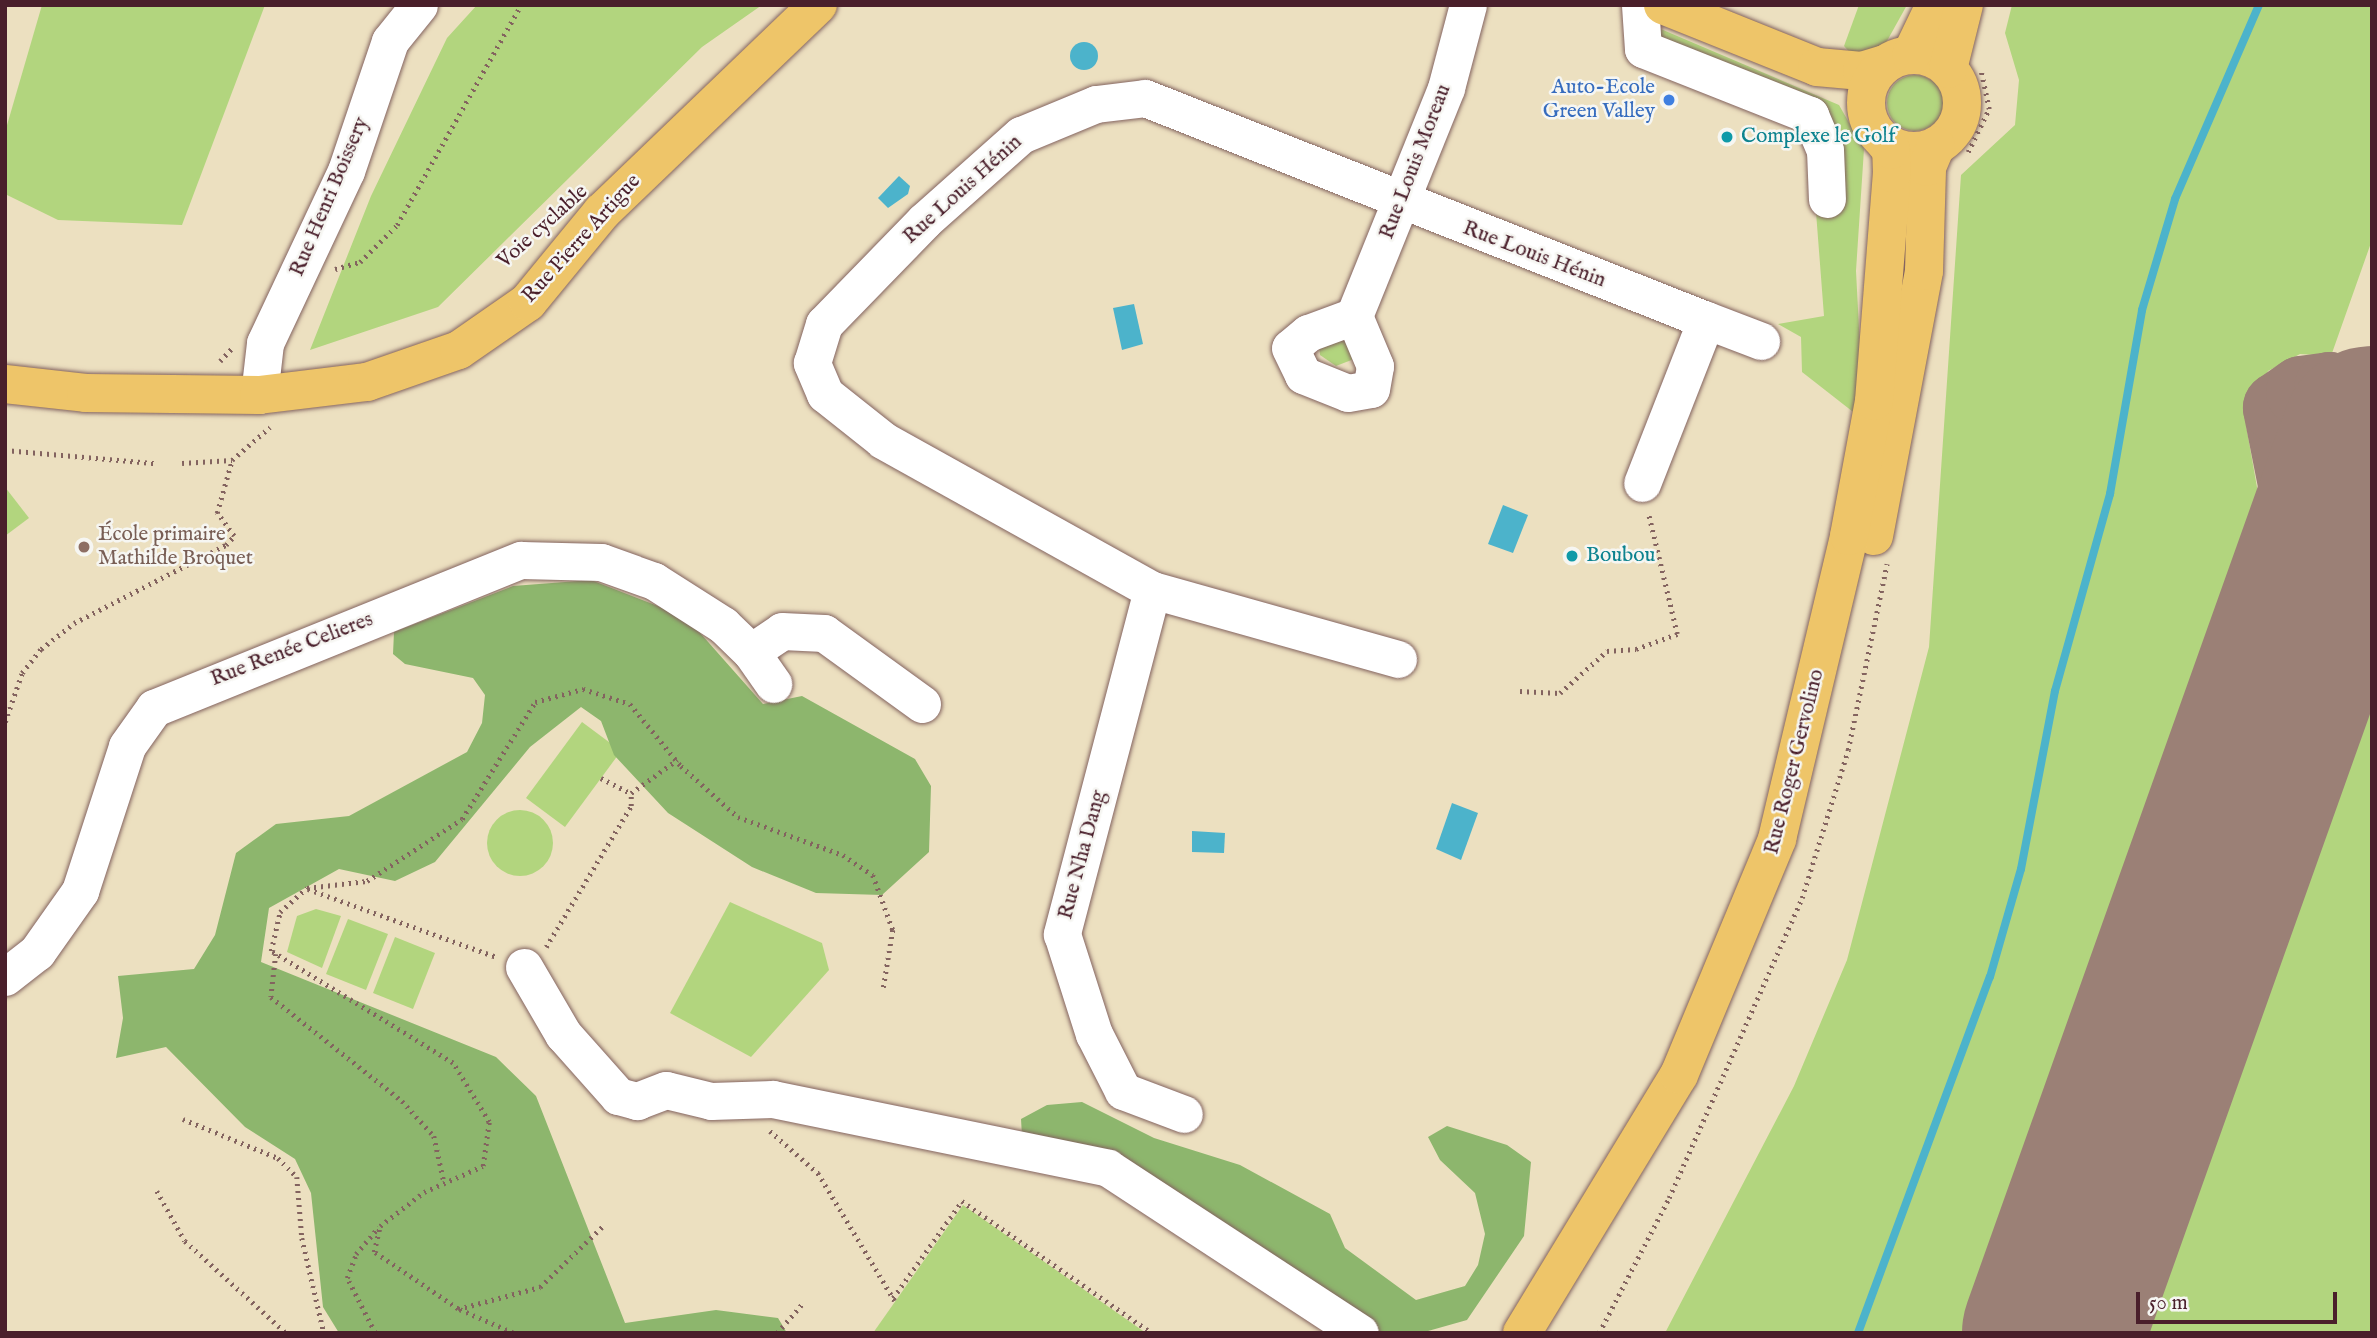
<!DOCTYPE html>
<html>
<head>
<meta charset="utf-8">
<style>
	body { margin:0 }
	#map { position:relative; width:2377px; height:1338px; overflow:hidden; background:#ece0c0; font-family:"IM FELL English",serif }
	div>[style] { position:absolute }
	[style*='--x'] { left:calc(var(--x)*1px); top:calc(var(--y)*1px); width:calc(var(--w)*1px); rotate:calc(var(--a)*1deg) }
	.green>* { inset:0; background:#b2d57e }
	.round { border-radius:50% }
	.forest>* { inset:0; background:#8db66d }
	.water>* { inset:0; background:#4cb3cb }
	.stream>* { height:8px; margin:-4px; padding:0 4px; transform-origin:4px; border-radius:4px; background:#4cb3cb }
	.taxiway>* { height:72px; margin:-36px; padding:0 36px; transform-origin:36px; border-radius:36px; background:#9b8076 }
	.runway>* { height:182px; margin:-91px; padding:0 91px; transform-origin:91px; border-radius:91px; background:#9b8076 }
	.path>* { height:4.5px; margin-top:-2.25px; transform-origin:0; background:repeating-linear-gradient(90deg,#83635f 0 2px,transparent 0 7px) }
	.roads { filter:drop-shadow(0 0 2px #83635f) drop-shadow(0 0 2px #83635f) }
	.minor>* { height:37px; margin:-18.5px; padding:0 18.5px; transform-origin:18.5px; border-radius:18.5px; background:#fff }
	.major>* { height:38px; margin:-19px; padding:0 19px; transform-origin:19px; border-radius:19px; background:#eec569 }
	.major>.ring { margin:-19px; padding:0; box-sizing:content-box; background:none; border:38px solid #eec569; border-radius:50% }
	.dots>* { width:19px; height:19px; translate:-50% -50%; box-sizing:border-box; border:4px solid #f6f6f2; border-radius:50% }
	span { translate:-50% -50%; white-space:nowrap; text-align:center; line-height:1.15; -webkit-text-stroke:5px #f6f6f2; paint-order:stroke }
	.shop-label { font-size:21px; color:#366cbe }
	.right { translate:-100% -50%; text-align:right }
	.culture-label { font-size:21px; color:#0d838f }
	.left { translate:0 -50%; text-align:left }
	.street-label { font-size:21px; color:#4a1f2b }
	.education-label { font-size:21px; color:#785e54 }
	.frame { position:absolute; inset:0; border:7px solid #4a1f2b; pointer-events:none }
	.scale { position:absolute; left:2136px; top:1292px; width:201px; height:32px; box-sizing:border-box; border:4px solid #4a1f2b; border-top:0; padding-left:9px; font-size:21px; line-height:24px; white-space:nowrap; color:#4a1f2b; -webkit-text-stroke:5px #f6f6f2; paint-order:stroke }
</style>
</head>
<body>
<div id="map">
	<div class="green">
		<i style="clip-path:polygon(42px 5px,265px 5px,182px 225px,58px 220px,5px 194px,5px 132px)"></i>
		<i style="clip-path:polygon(477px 5px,762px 5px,702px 47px,438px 307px,310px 350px,371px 196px,447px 38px)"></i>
		<i style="clip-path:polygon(1859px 5px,1907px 5px,1882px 50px,1853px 56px,1844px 46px)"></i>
		<i style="clip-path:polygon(2012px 5px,2372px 5px,2372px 240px,2331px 356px,2300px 354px,2268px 371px,2246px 425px,2267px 544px,1980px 1333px,1665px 1333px,1794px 1086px,1847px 960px,1929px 647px,1961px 175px,2015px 125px,2019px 80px,2005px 33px)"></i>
		<i style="clip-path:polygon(1656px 27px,1839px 105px,1864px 149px,1856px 271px,1863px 405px,1857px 415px,1802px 372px,1801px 337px,1778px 324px,1824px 316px,1816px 212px,1826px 134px,1657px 40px)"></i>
		<i class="round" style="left:1887px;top:75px;width:56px;height:56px"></i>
		<i style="clip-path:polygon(1338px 327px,1354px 359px,1336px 366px,1320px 355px,1319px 342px)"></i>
		<i style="clip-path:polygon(5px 487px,29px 518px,5px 536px)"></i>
		<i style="clip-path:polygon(2372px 625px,2372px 1333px,2119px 1333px)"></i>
		<i style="clip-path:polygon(582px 722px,621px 751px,565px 827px,526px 798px)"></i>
		<i class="round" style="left:487px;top:810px;width:66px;height:66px"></i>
		<i style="clip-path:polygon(730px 902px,822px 943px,829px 970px,751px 1057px,670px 1013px)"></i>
		<i style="clip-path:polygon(316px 909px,341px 916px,322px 968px,287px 952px,297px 916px)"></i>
		<i style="clip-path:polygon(348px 919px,388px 934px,366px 990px,326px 974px)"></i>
		<i style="clip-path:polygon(395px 937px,435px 953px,413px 1009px,373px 993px)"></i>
		<i style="clip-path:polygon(963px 1205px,1146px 1333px,873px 1333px)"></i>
	</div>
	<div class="forest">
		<i style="clip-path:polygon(591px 580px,686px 617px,763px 704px,802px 696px,915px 759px,931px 786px,929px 852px,882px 895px,816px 893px,752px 867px,668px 813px,614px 755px,601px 721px,581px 707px,530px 747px,435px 862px,395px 881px,339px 869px,269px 908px,261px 962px,496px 1057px,536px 1096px,625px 1323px,716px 1310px,778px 1318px,787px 1333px,339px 1333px,323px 1307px,311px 1193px,295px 1159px,245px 1127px,166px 1047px,116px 1058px,123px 1018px,118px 976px,194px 969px,215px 935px,236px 853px,276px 824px,349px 816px,467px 752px,482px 723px,485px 695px,473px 678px,405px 664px,393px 654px,394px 632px,513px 586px)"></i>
		<i style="clip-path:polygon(1082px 1102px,1154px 1138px,1240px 1165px,1330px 1214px,1345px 1248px,1416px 1300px,1465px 1286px,1478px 1265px,1485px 1234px,1475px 1193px,1440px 1160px,1428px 1137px,1447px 1126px,1507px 1145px,1531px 1162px,1524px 1236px,1467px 1320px,1421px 1333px,1372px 1333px,1022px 1136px,1021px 1119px,1047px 1105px)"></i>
	</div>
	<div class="water">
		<i class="round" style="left:1070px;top:42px;width:28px;height:28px"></i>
		<i style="clip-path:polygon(899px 176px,910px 186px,908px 194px,888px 208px,878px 198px)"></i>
		<i style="clip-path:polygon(1134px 304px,1143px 344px,1122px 350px,1113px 308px)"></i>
		<i style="clip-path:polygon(1503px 505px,1528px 515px,1513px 553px,1488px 544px)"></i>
		<i style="clip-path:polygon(1452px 803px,1478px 813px,1461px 860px,1436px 849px)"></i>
		<i style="clip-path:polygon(1192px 831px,1225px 833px,1224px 853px,1192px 852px)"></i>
	</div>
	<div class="stream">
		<i style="--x:1858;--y:1333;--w:380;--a:-69.7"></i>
		<i style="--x:1990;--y:977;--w:112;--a:-74"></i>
		<i style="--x:2021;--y:869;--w:181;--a:-79.2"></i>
		<i style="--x:2055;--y:691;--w:205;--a:-74.4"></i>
		<i style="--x:2110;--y:494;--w:187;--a:-80.1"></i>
		<i style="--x:2142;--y:310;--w:116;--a:-73.4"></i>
		<i style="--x:2175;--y:199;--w:211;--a:-66.6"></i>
	</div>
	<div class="taxiway">
		<i style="--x:2351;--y:495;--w:27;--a:-39"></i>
		<i style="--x:2316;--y:595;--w:191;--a:-101.2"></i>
		<i style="--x:2279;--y:408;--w:28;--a:-35"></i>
		<i style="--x:2302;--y:392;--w:28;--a:-8"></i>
		<i style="--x:2330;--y:388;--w:48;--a:28.7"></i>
	</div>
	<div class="runway">
		<i style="--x:2053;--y:1333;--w:951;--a:-70.4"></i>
	</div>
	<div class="path">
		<i style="--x:1968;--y:152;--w:48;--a:-64"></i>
		<i style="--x:1989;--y:109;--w:40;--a:-102"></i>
		<i style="--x:335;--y:269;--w:26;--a:-16"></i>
		<i style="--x:360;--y:262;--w:52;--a:-45"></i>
		<i style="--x:397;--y:225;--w:253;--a:-60.6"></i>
		<i style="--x:220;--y:361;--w:19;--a:-47"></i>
		<i style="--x:5;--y:450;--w:151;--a:5"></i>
		<i style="--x:182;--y:463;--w:50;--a:-3.4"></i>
		<i style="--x:232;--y:460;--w:50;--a:-41"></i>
		<i style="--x:1520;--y:691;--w:40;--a:2.9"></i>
		<i style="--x:1560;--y:693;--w:63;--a:-41.8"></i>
		<i style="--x:1607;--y:651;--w:29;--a:-4"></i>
		<i style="--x:1636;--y:649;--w:44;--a:-20.1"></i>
		<i style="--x:1677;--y:634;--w:125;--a:-103.4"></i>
		<i style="--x:5;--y:722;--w:52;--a:-70.9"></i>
		<i style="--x:22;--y:673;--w:31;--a:-52"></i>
		<i style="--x:41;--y:649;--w:42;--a:-38.2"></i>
		<i style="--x:74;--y:623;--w:171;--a:-27.2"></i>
		<i style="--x:226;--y:545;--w:12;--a:-48"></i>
		<i style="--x:234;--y:536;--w:29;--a:-126"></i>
		<i style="--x:217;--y:513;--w:55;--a:-74.2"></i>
		<i style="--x:601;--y:778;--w:34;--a:27"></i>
		<i style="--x:631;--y:793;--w:57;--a:-35.7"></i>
		<i style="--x:308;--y:889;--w:201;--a:19.8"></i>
		<i style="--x:546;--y:947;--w:165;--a:-58.9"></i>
		<i style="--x:631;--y:806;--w:13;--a:-90"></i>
		<i style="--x:276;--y:954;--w:43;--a:96.6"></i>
		<i style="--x:271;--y:997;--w:167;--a:38.4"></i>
		<i style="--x:402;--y:1101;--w:47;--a:47.6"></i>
		<i style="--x:434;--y:1136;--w:47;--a:77.7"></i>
		<i style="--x:183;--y:1119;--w:103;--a:22.3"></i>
		<i style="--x:278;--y:1158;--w:27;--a:45"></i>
		<i style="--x:297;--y:1177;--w:61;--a:85.3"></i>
		<i style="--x:302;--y:1238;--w:98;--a:77"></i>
		<i style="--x:770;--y:1131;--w:64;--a:41.2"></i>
		<i style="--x:818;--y:1173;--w:149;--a:59"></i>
		<i style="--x:157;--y:1191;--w:57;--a:60.8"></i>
		<i style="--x:185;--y:1241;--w:137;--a:42.3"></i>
		<i style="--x:893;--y:1298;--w:119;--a:-54.6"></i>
		<i style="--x:962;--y:1201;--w:231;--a:34.8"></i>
		<i style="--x:458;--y:1309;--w:85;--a:-15"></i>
		<i style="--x:540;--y:1287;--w:89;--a:-44.1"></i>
		<i style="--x:375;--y:1333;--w:62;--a:-117"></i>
		<i style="--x:347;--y:1278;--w:26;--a:-69"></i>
		<i style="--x:356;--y:1254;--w:35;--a:-50"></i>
		<i style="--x:513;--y:1333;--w:60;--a:-156.4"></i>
		<i style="--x:458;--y:1309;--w:102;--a:-145.8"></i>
		<i style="--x:374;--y:1252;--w:27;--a:-77"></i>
		<i style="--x:380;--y:1226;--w:56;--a:-37.7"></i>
		<i style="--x:424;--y:1192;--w:64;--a:-23.8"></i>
		<i style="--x:483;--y:1166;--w:44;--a:-82.2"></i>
		<i style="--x:489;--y:1122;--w:69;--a:-121.4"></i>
		<i style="--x:453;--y:1063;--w:214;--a:-148.4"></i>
		<i style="--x:271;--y:951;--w:40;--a:-77"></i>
		<i style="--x:280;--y:912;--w:36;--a:-42"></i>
		<i style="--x:307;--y:888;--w:60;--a:-6.7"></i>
		<i style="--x:367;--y:881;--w:113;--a:-33.1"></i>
		<i style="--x:462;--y:819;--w:138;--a:-58"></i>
		<i style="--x:535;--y:702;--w:50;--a:-15.2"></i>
		<i style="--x:583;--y:689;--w:49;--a:17.7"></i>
		<i style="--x:630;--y:704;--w:80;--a:50.6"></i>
		<i style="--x:681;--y:766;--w:76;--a:41.8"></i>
		<i style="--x:738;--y:817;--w:112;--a:19.9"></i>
		<i style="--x:843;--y:855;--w:36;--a:34"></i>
		<i style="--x:873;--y:875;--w:59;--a:70"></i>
		<i style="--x:893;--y:930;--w:62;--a:99.3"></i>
		<i style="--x:777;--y:1333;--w:40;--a:-49"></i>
		<i style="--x:1599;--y:1333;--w:152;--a:-62.6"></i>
		<i style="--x:1669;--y:1198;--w:328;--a:-66.1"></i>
		<i style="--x:1802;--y:898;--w:155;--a:-72.7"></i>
		<i style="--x:1848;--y:750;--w:190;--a:-78.2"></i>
	</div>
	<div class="roads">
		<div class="minor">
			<i style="--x:1640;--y:5;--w:44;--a:86.1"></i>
			<i style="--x:1643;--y:49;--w:180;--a:21.6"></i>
			<i style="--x:1810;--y:115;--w:38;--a:67"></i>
			<i style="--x:1825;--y:150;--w:49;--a:87.7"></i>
			<i style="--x:1354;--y:316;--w:49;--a:159.7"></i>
			<i style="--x:1308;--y:333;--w:23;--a:140"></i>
			<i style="--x:1290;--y:348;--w:30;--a:64"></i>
			<i style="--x:1303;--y:375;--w:48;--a:21.8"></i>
			<i style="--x:1348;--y:393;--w:23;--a:-10"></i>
			<i style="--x:1371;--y:389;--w:23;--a:-80"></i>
			<i style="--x:1375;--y:366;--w:54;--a:-112.8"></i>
			<i style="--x:1354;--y:316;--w:246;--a:-68"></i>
			<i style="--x:1446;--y:88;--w:86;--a:-75.2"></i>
			<i style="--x:1706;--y:320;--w:59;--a:20.9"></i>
			<i style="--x:259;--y:395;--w:52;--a:-83.4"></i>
			<i style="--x:265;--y:343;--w:190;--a:-64.8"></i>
			<i style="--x:346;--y:171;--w:137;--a:-71.3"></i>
			<i style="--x:390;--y:41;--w:46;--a:-51.1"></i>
			<i style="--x:1152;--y:590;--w:356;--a:104.7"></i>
			<i style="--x:1062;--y:934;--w:105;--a:72.3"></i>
			<i style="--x:1094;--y:1034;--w:64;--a:63"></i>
			<i style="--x:1123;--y:1091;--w:65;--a:20.7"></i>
			<i style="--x:751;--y:652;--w:39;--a:55"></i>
			<i style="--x:1398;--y:659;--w:255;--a:-164.3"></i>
			<i style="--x:1152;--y:590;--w:308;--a:-150.9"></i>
			<i style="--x:883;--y:440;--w:74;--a:-141.6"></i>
			<i style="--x:825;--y:394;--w:34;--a:-113"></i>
			<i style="--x:812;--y:363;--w:41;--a:-72.9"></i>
			<i style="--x:824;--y:324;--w:144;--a:-45.8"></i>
			<i style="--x:924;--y:221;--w:130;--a:-41.6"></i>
			<i style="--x:1021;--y:135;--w:81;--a:-22.5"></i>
			<i style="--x:1096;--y:104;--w:49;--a:-7"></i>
			<i style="--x:1145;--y:98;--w:603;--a:21.59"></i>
			<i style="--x:1706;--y:320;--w:175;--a:111.4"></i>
			<i style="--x:524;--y:967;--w:78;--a:59.8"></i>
			<i style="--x:563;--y:1034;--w:83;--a:48.4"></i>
			<i style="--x:618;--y:1096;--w:20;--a:15"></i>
			<i style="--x:637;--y:1101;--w:31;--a:-21"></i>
			<i style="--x:666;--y:1090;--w:46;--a:13.7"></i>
			<i style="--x:711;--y:1101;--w:62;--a:-1.8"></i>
			<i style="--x:773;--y:1099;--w:342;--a:11.6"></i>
			<i style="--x:1108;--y:1168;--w:301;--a:33.2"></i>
			<i style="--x:5;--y:977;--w:41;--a:-38"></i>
			<i style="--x:37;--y:952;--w:75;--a:-54.8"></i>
			<i style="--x:80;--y:891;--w:152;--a:-72"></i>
			<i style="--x:127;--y:746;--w:47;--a:-54.6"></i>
			<i style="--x:154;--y:708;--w:396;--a:-22"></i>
			<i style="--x:521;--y:560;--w:80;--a:1.4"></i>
			<i style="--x:601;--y:562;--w:56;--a:19.7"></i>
			<i style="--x:654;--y:581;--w:82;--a:32.5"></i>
			<i style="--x:723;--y:625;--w:39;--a:44"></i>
			<i style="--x:751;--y:652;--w:37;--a:-34"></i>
			<i style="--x:782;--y:631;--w:42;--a:2.7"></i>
			<i style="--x:824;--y:633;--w:121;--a:35.9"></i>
		</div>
		<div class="major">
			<i style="--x:1663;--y:5;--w:166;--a:21.9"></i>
			<i style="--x:1817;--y:67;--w:45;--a:5.1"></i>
			<i style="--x:1862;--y:71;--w:24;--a:-17"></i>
			<i class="ring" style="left:1866px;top:55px;width:58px;height:58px"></i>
			<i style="--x:1911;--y:55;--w:55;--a:-64.4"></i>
			<i style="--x:1948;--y:69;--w:66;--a:-76"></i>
			<i style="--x:5;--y:384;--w:81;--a:6.3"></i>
			<i style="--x:86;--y:393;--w:173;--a:0.7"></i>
			<i style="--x:259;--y:395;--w:109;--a:-6.9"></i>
			<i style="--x:367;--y:382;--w:97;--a:-19.2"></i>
			<i style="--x:459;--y:350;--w:84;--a:-34.8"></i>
			<i style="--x:528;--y:302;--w:117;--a:-50.6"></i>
			<i style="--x:602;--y:212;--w:299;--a:-43.8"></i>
			<i style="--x:1874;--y:536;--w:270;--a:-79.3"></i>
			<i style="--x:1924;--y:271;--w:104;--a:-88.3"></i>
			<i style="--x:1927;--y:167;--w:23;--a:-67"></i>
			<i style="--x:1522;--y:1333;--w:302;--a:-58.7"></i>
			<i style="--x:1679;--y:1075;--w:256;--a:-67.4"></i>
			<i style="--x:1777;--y:839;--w:311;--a:-76.6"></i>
			<i style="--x:1849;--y:536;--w:137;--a:-79.5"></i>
			<i style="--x:1874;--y:401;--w:229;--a:-85.5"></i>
			<i style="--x:1892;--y:173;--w:23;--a:-92"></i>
			<i style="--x:1891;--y:150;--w:14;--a:-129"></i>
		</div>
	</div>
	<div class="dots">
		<i style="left:1669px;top:100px;background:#3f7fe0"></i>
		<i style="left:1727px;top:137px;background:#0f9aa8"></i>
		<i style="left:84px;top:547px;background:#8d6e63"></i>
		<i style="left:1572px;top:556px;background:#0f9aa8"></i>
	</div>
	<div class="shop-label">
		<span class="right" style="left:1655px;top:100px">Auto-Ecole<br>Green Valley</span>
	</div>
	<div class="culture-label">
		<span class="left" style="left:1741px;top:137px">Complexe le Golf</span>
		<span class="left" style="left:1586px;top:556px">Boubou</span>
	</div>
	<div class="street-label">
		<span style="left:1416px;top:162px;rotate:-69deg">Rue Louis Moreau</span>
		<span style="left:963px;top:190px;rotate:-42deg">Rue Louis Hénin</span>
		<span style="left:330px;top:197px;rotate:-67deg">Rue Henri Boissery</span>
		<span style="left:543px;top:227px;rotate:-42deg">Voie cyclable</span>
		<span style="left:582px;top:239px;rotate:-48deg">Rue Pierre Artigue</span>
		<span style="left:1534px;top:255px;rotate:21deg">Rue Louis Hénin</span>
		<span style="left:292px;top:650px;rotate:-21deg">Rue Renée Celieres</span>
		<span style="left:1795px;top:762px;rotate:-76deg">Rue Roger Gervolino</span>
		<span style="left:1083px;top:855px;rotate:-75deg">Rue Nha Dang</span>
	</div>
	<div class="education-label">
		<span class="left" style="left:98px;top:547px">École primaire<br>Mathilde Broquet</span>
	</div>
	<div class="frame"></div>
	<div class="scale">50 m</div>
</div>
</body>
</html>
